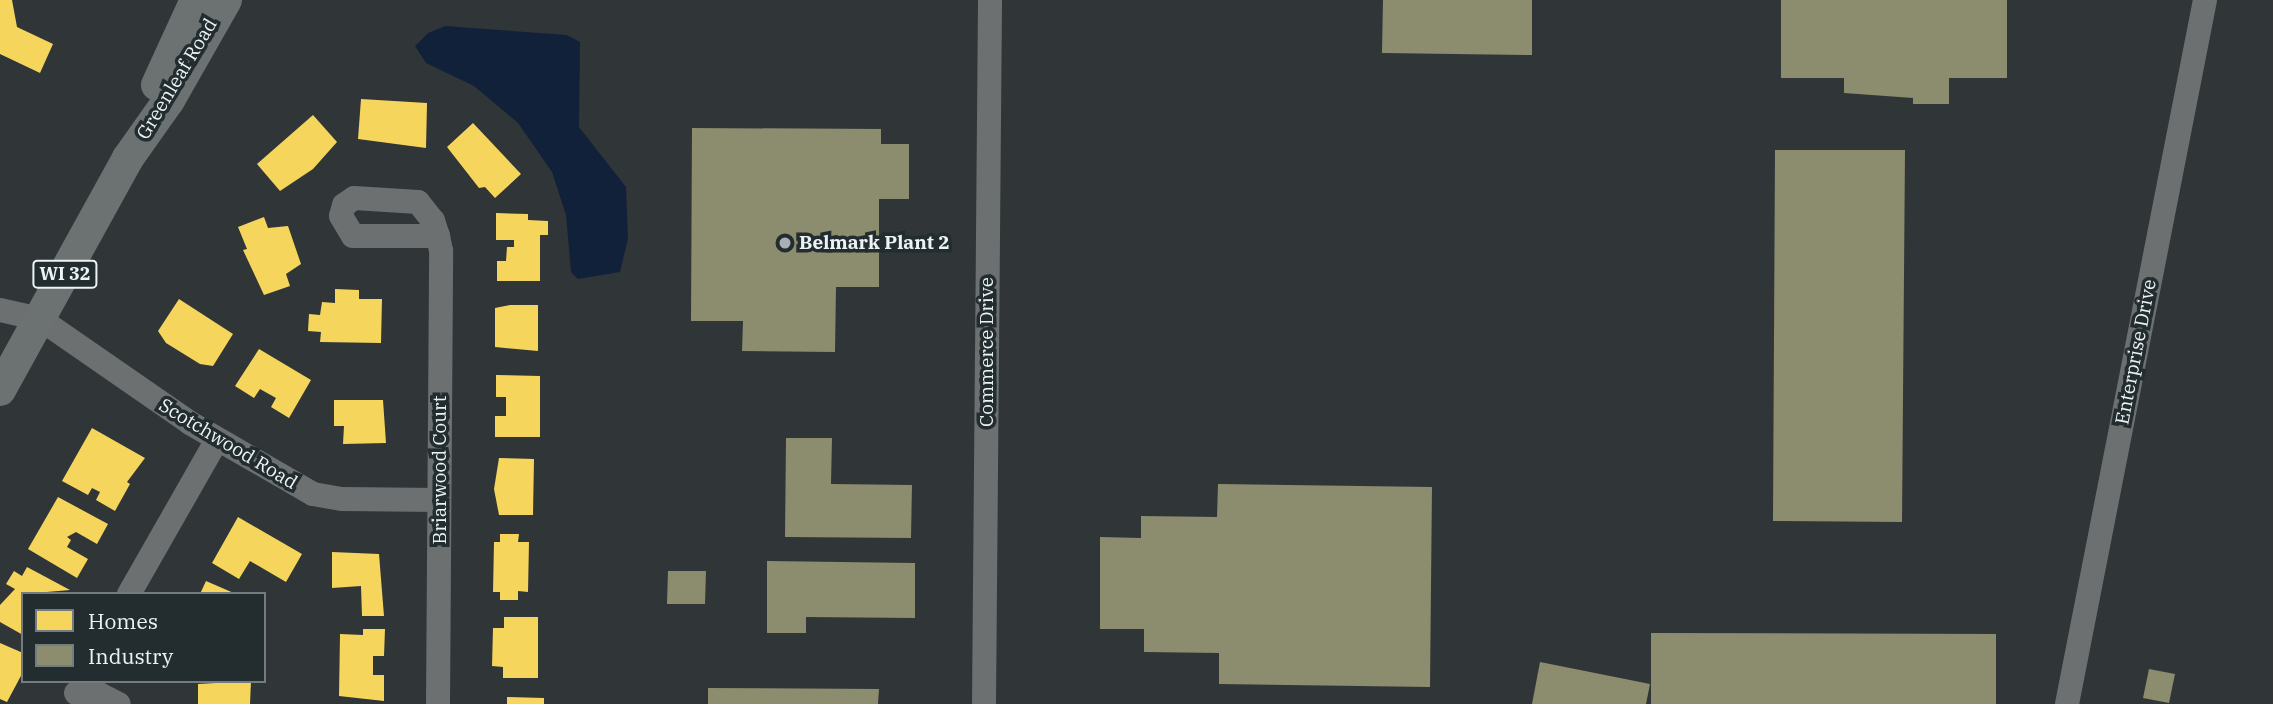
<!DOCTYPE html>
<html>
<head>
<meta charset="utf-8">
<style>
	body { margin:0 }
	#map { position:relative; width:2273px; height:704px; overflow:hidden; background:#303637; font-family:"IBM Plex Serif",serif }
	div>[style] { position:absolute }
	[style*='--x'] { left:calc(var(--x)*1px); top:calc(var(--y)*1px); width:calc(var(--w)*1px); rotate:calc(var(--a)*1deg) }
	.water>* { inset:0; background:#12213a }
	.homes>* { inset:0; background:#f6d55c }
	.industry>* { inset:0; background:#8c8c6e }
	.minor>* { height:24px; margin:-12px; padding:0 12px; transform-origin:12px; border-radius:12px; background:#6c7071 }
	.major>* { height:32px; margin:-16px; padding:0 16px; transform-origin:16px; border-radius:16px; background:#6c7172 }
	.dots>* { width:19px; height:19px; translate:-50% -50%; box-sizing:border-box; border:4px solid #232d30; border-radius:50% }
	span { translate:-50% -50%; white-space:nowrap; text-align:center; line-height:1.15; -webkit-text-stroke:7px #232d30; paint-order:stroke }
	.shield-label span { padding:2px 5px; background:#232d30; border:2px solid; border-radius:5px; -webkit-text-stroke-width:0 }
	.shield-label { font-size:18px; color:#ecf3f5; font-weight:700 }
	.street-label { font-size:19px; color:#ecf3f5 }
	.poi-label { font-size:19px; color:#ecf3f5; font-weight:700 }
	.left { translate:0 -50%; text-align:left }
	.legend { position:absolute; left:21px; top:592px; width:245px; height:91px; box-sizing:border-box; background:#232d30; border:2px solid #737c7f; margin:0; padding:9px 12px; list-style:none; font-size:21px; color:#ecf3f5 }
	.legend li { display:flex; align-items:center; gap:14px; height:35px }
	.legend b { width:35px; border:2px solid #737c7f }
</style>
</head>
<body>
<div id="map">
	<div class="water">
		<i style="clip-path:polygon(445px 26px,567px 35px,580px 42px,579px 127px,626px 187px,628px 239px,620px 272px,578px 279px,571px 272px,566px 215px,552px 172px,518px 123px,474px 86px,426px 63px,415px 46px,428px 33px)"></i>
	</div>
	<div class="homes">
		<i style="clip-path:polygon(0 0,12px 0,17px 27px,53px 44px,40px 73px,0 54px)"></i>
		<i style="clip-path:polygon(361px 99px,427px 103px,426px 148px,358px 139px)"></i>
		<i style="clip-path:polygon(313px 115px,337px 142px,313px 169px,280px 191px,257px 164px)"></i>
		<i style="clip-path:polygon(473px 123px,521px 174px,495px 198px,485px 187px,479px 188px,447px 147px)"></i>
		<i style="clip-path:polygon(496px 213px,528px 214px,528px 220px,548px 221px,548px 235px,540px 235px,540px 281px,497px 281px,497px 261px,506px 261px,507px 247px,514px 247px,514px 240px,496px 240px)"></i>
		<i style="clip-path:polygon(264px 217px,268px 228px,288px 226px,301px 264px,286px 274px,290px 286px,264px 295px,243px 250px,247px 249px,238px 227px)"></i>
		<i style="clip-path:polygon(335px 289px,359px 290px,359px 299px,382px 299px,381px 343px,320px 342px,321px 332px,308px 331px,309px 314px,320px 315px,322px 302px,335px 303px)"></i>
		<i style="clip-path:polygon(179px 299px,233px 334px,213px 366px,200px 364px,166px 343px,158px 331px)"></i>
		<i style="clip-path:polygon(510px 305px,538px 305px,538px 351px,495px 347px,495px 308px)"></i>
		<i style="clip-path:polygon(259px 349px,311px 380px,289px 418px,271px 407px,276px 398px,260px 389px,254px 398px,235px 386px)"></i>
		<i style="clip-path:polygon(496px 375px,540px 376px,540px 437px,495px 437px,495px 416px,506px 416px,506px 397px,496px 397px)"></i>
		<i style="clip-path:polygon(334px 400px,383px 400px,386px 443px,343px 444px,344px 426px,334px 426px)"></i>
		<i style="clip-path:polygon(92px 428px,145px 458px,127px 482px,130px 484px,115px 511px,96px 500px,100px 492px,92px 488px,88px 495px,62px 481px)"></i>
		<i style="clip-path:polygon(499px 458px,534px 459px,533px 515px,499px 515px,494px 489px)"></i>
		<i style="clip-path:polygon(58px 497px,108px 524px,97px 544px,76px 532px,67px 537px,71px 540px,67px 547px,88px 559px,77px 578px,28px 549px)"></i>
		<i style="clip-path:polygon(238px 517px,302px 554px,286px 582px,250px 561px,239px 579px,212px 563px)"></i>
		<i style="clip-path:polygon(500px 534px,519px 534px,518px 542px,529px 542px,528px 592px,518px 591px,518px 600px,500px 600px,500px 592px,493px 592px,494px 542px,500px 542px)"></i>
		<i style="clip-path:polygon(332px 552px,379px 554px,384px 616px,362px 616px,361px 586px,332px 588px)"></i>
		<i style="clip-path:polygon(27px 567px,70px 590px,23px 594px,23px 635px,0 622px,0 605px,15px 589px,6px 584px,14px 571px,22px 576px)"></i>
		<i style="clip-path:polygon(206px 581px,236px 594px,200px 594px)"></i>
		<i style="clip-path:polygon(504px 617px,538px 617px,538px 678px,503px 678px,503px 667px,492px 666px,493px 628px,504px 628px)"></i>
		<i style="clip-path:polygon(363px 629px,385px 629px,384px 656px,373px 656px,373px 675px,384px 675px,384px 701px,339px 696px,340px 634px,363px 635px)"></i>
		<i style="clip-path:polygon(0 643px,23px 653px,23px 672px,7px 702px,0 699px)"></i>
		<i style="clip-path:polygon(251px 681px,250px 704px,198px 704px,198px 684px)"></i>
		<i style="clip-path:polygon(507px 697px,544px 698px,544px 704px,507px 704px)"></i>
	</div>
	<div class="industry">
		<i style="clip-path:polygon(1383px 0,1532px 0,1532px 55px,1382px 53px)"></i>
		<i style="clip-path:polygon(1781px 0,2007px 0,2007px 78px,1949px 78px,1949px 104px,1913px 104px,1913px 98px,1844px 93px,1844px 78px,1781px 78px)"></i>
		<i style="clip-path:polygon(692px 128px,881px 129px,881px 144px,909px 144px,909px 199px,879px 199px,879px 287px,836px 287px,835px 352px,742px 351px,743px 321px,691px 321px)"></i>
		<i style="clip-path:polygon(1775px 150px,1905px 150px,1902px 522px,1773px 521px)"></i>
		<i style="clip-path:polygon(786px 438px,832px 438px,831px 484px,912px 485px,911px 538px,785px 537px)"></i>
		<i style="clip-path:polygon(1218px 484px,1432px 487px,1430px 687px,1219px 684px,1219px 653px,1144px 652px,1144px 629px,1100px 629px,1100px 537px,1141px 538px,1141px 516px,1217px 517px)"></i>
		<i style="clip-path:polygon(767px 561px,915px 563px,915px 618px,806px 617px,806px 633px,767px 633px)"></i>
		<i style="clip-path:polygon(668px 571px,706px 571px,705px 604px,667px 604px)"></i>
		<i style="clip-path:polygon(1651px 633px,1996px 634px,1996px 704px,1651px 704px)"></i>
		<i style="clip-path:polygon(1540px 662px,1650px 684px,1646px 704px,1532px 704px)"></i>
		<i style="clip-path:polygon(2149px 669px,2175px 674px,2169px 703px,2143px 698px)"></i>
		<i style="clip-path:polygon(708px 688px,879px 689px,878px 704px,708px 704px)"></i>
	</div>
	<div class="minor">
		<i style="--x:0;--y:310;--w:41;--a:12.7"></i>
		<i style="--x:40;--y:319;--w:183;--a:34.7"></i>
		<i style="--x:190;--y:423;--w:142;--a:30"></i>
		<i style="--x:313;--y:494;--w:29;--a:10"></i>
		<i style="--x:342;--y:499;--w:97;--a:0.6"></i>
		<i style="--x:129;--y:594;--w:177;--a:-60.3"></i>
		<i style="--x:76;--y:693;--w:23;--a:2"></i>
		<i style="--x:99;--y:694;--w:22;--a:27"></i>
		<i style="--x:438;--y:704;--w:453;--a:-89.6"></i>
		<i style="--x:441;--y:251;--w:15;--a:-101"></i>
		<i style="--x:438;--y:236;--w:16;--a:-108"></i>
		<i style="--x:433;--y:221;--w:24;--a:-128"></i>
		<i style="--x:418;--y:202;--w:64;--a:-176.4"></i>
		<i style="--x:354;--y:198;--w:12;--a:145"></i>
		<i style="--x:344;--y:205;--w:11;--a:105"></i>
		<i style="--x:341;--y:216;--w:23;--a:59"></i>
		<i style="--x:353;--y:236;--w:85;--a:0"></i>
		<i style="--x:984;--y:704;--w:704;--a:-89.51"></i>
		<i style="--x:2067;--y:704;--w:717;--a:-78.91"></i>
	</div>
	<div class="major">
		<i style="--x:157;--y:85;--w:94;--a:-65.4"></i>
		<i style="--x:0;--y:390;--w:265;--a:-61.1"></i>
		<i style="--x:128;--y:158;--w:71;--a:-54.7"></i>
		<i style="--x:169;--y:100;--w:115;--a:-60.3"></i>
	</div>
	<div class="dots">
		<i style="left:785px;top:243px;background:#aab1b2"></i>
	</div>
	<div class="shield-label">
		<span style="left:65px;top:274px">WI 32</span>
	</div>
	<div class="street-label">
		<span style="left:177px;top:79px;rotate:-59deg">Greenleaf Road</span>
		<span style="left:987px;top:352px;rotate:-90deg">Commerce Drive</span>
		<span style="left:2136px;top:352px;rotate:-79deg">Enterprise Drive</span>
		<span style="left:228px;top:444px;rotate:31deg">Scotchwood Road</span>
		<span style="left:440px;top:470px;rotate:-90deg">Briarwood Court</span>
	</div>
	<div class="poi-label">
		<span class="left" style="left:799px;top:243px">Belmark Plant 2</span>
	</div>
	<ul class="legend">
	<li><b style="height:19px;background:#f6d55c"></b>Homes</li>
	<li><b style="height:19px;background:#8c8c6e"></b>Industry</li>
	</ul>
</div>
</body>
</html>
